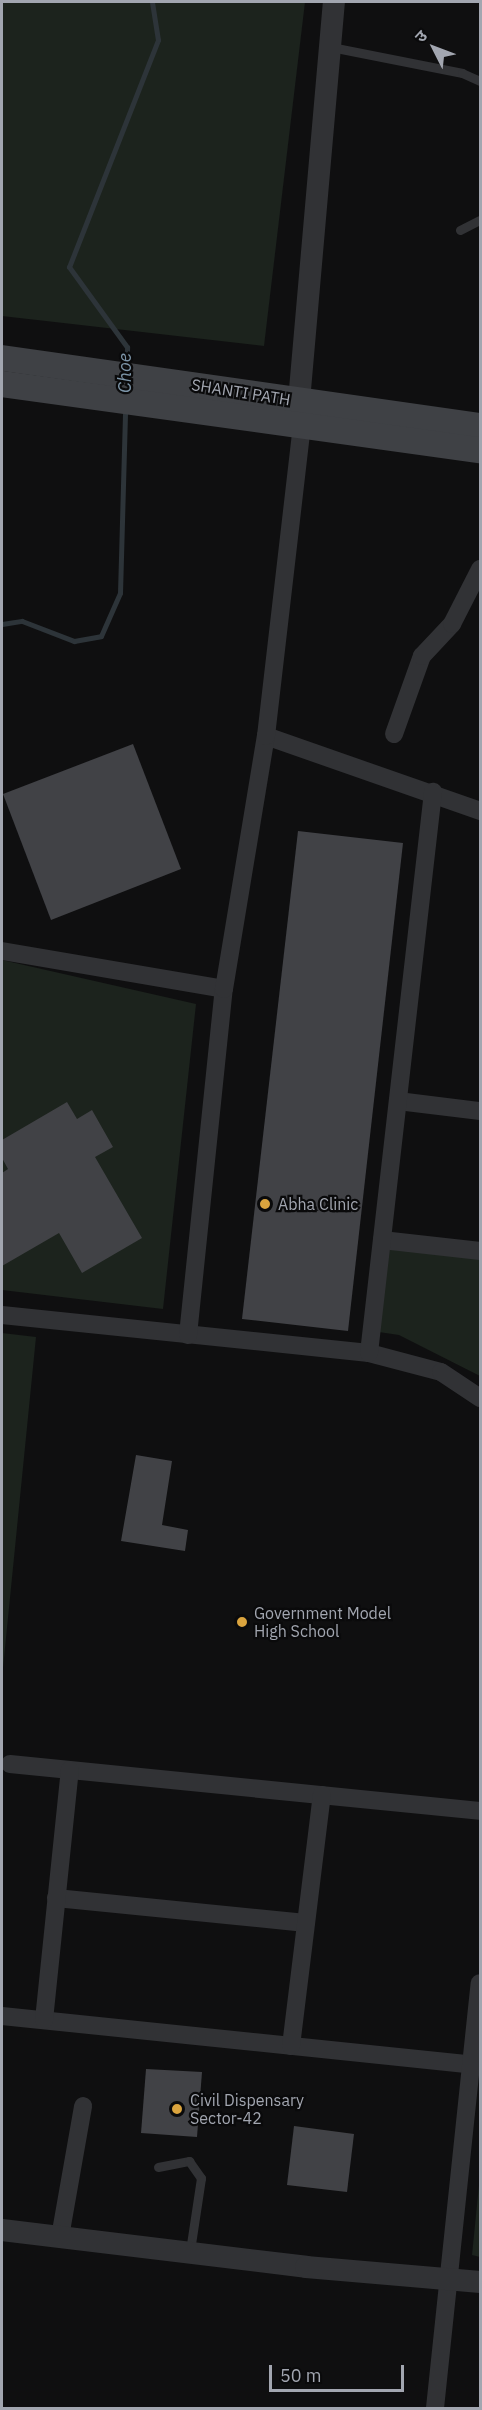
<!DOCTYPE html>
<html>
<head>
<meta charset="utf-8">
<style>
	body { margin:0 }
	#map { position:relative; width:482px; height:2410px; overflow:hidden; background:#0f0f10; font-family:"IBM Plex Sans","Noto Sans Devanagari",sans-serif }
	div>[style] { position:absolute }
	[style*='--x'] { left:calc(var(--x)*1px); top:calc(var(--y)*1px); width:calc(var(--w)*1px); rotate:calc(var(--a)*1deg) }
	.green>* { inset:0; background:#1c231d }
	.stream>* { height:5px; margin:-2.5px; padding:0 2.5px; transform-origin:2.5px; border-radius:2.5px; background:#2d3439 }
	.building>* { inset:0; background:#414246 }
	.service>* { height:9px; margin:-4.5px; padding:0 4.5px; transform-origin:4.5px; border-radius:4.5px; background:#313235 }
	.minor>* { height:18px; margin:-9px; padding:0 9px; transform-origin:9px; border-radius:9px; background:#313235 }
	.tertiary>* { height:22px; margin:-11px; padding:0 11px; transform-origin:11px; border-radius:11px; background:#313235 }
	.secondary>* { height:26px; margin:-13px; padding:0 13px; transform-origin:13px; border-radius:13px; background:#3f4145 }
	.dots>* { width:16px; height:16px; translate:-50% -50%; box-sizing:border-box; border:3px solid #0a0a0b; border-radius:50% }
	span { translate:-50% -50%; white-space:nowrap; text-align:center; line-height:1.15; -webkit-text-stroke:4.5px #0a0a0b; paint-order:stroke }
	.street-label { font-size:16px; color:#a2a6b0 }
	.poi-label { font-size:16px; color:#a2a6b0 }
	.left { translate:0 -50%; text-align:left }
	.water-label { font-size:18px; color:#7c94a7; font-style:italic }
	.frame { position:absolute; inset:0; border:3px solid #a2a6b0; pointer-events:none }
	.north { position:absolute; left:404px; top:18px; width:60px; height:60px; -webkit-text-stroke:4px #0a0a0b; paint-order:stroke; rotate:312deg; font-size:16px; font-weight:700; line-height:24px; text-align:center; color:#a2a6b0 }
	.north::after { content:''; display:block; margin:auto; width:21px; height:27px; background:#a2a6b0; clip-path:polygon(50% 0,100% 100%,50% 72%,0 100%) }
	.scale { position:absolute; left:269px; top:2365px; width:135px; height:27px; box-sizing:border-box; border:3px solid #a2a6b0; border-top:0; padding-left:8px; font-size:18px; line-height:21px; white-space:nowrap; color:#a2a6b0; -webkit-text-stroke:4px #0a0a0b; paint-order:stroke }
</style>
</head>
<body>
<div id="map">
	<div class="green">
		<i style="clip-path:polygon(2px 2px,305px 2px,264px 346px,2px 316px)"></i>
		<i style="clip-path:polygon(2px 960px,196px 1004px,163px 1309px,2px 1290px)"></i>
		<i style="clip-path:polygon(382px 1240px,480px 1251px,480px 1376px,399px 1335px,372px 1331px)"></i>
		<i style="clip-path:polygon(2px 1333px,36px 1337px,2px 1678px)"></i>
		<i style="clip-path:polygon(480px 2175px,480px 2257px,472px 2255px)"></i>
	</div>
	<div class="stream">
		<i style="--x:126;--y:369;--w:22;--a:-87"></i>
		<i style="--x:127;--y:347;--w:99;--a:-125.9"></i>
		<i style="--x:69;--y:267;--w:244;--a:-68.6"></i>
		<i style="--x:158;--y:40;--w:38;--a:-99"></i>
		<i style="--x:2;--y:624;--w:20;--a:-9"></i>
		<i style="--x:22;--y:621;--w:56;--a:21"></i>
		<i style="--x:74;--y:641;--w:27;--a:-10"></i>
		<i style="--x:101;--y:636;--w:47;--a:-66.2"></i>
		<i style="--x:120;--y:593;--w:184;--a:-88.4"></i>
	</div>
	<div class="building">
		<i style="clip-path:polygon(133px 744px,181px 869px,51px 920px,3px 794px)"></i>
		<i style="clip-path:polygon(298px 831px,403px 843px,348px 1331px,242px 1319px)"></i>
		<i style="clip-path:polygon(67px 1102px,77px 1119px,92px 1110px,113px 1147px,95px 1157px,142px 1238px,82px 1273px,59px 1233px,2px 1266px,2px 1173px,8px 1169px,2px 1158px,2px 1140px)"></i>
		<i style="clip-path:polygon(136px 1455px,172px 1461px,162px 1525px,188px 1530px,185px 1551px,121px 1541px)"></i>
		<i style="clip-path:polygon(146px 2069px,202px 2072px,197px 2137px,141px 2133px)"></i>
		<i style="clip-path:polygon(294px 2126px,354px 2134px,347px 2192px,287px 2185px)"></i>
	</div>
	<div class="service">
		<i style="--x:331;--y:47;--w:134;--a:11.2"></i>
		<i style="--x:462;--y:73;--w:20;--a:24"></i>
		<i style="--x:460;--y:230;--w:22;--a:-27"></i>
		<i style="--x:158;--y:2167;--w:32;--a:-11"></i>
		<i style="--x:189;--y:2161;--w:21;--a:55"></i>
		<i style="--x:201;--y:2178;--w:74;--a:98.6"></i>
	</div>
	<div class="minor">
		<i style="--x:394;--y:734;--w:83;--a:-70.3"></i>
		<i style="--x:422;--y:656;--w:44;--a:-46.8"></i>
		<i style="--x:452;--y:624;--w:62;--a:-63"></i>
		<i style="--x:266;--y:736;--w:227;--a:19.3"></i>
		<i style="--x:2;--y:951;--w:225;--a:9.7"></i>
		<i style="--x:398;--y:1101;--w:83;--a:7"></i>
		<i style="--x:382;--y:1240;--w:99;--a:6.4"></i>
		<i style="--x:2;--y:1315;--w:369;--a:5.9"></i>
		<i style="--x:369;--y:1353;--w:74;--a:14.8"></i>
		<i style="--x:441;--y:1372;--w:47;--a:33.7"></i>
		<i style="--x:188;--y:1335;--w:348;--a:-84.1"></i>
		<i style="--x:224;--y:989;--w:256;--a:-80.6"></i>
		<i style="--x:266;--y:736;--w:311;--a:-83.4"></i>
		<i style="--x:369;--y:1353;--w:565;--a:-83.49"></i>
		<i style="--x:10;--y:1764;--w:472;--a:5.7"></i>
		<i style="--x:56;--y:1898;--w:251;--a:5.7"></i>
		<i style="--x:2;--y:2016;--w:481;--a:5.9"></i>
		<i style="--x:44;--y:2020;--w:251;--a:-84.1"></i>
		<i style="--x:291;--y:2046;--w:253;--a:-83"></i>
		<i style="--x:60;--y:2237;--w:133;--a:-80"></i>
		<i style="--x:435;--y:2408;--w:427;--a:-84"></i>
	</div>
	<div class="tertiary">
		<i style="--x:299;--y:401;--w:401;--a:-85"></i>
		<i style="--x:2;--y:2230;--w:306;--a:6.9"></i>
		<i style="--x:306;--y:2267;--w:175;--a:4.9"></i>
	</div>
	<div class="secondary">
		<i style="--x:2;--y:358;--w:483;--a:8.1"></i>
		<i style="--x:2;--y:384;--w:483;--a:7.9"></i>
	</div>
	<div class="dots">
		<i style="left:265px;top:1204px;background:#daa43e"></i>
		<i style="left:242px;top:1622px;background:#daa43e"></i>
		<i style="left:177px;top:2109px;background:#daa43e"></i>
	</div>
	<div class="street-label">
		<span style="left:241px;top:392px;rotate:9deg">SHANTI PATH</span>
	</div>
	<div class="poi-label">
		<span class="left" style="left:278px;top:1204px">Abha Clinic</span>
		<span class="left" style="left:254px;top:1622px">Government Model<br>High School</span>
		<span class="left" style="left:190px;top:2109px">Civil Dispensary<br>Sector-42</span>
	</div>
	<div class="water-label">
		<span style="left:125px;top:373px;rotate:-90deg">Choe</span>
	</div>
	<div class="frame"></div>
	<div class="north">उ</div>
	<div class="scale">50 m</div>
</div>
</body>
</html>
